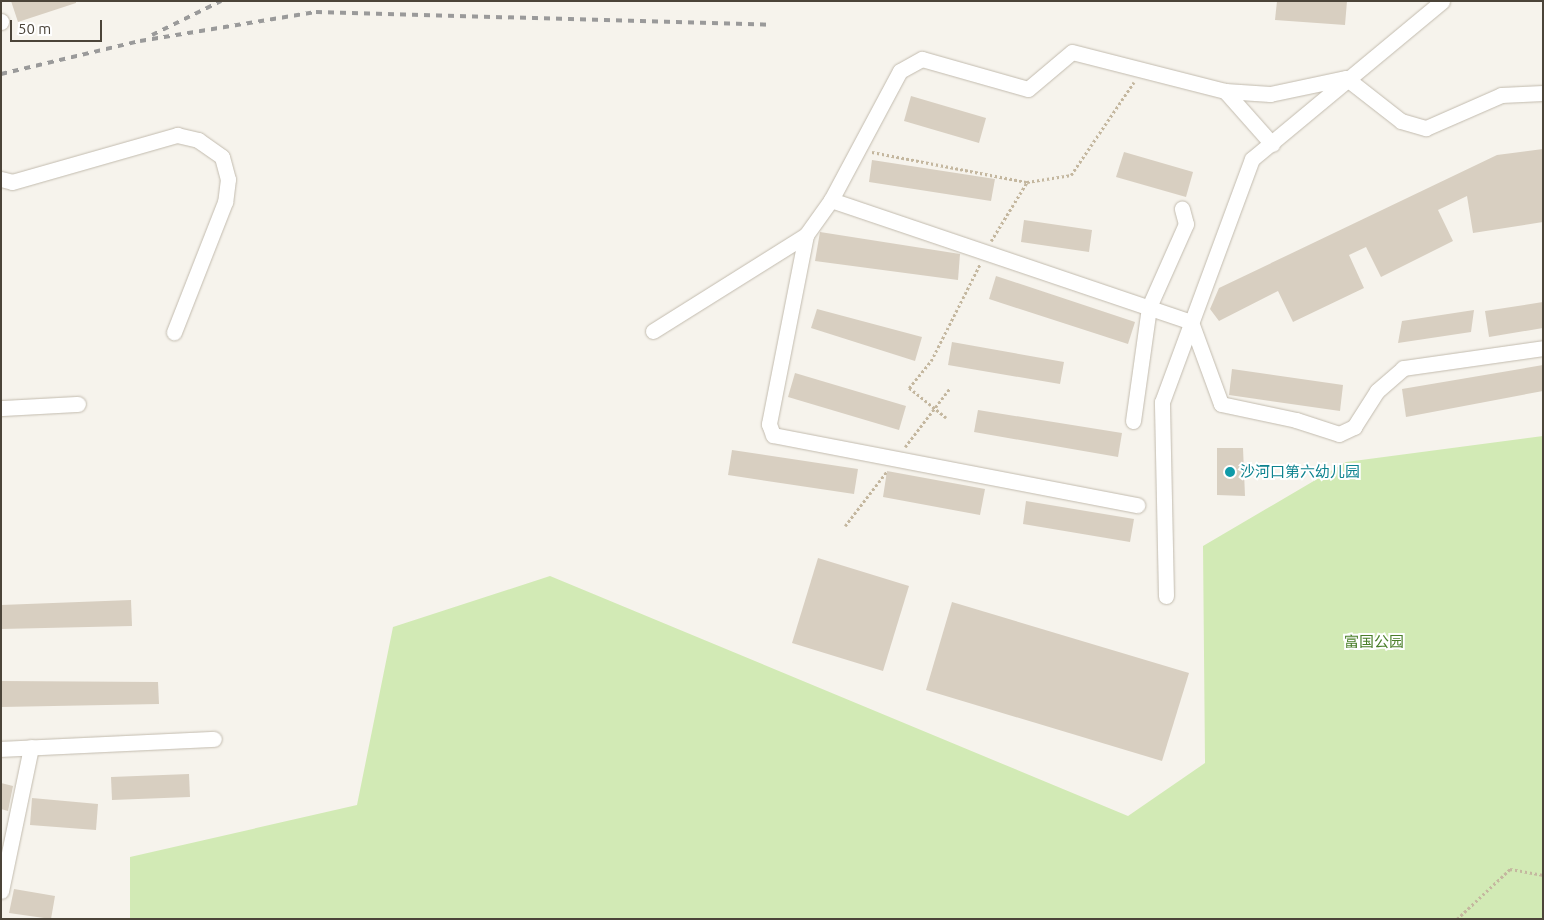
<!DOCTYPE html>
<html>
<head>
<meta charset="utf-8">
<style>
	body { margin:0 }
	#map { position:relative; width:1544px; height:920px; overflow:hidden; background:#f6f3ec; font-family:Ubuntu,"Noto Sans SC",sans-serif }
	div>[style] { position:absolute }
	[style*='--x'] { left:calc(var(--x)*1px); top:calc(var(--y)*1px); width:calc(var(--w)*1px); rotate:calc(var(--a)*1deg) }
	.green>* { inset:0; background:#d2eab5 }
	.building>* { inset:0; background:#d8cfc1 }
	.path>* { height:2.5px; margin-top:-1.25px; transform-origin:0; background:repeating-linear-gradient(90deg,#c4b79f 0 2.5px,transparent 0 5px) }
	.roads { filter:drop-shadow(0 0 1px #c2bbae) drop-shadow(0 0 1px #c2bbae) }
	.minor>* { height:15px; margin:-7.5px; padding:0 7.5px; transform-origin:7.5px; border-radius:7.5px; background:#fff }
	.rail>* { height:4px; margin-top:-2px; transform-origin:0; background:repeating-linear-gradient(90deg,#9a9a9a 0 6px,transparent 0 12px) }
	.dots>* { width:14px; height:14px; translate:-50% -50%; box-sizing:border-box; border:2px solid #fff; border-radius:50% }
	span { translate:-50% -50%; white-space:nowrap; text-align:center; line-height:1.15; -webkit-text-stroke:4px #fff; paint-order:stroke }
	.culture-label { font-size:15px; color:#0d838f }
	.left { translate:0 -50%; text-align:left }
	.park-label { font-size:15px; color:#4a7f2a }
	.frame { position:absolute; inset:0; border:2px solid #4b4439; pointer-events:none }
	.scale { position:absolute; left:10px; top:20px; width:92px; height:22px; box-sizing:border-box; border:2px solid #4b4439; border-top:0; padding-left:6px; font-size:15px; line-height:18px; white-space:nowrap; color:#4b4439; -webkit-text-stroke:4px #fff; paint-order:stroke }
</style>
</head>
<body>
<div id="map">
	<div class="green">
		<i style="clip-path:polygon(1543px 436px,1543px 919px,130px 919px,130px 857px,357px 805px,393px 627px,550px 576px,1128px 816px,1205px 763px,1203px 546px,1346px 462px)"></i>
	</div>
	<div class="building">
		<i style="clip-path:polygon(11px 1px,76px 1px,76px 3px,18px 22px)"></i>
		<i style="clip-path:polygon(1277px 1px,1347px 1px,1345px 25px,1275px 20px)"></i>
		<i style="clip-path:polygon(911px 96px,986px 118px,979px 143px,904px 121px)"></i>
		<i style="clip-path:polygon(1543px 149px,1543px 222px,1473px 233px,1467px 196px,1438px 210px,1453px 241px,1381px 277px,1366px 247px,1349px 255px,1364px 288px,1293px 322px,1278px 291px,1219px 321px,1210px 309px,1219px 288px,1497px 155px)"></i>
		<i style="clip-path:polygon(1124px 152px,1193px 172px,1186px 197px,1116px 177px)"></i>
		<i style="clip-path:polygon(872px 160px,995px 179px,991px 201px,869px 182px)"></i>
		<i style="clip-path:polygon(1024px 220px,1092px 230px,1089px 252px,1021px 242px)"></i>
		<i style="clip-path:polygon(820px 232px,960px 254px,958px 280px,815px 261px)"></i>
		<i style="clip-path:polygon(996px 276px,1135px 322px,1128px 344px,989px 299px)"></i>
		<i style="clip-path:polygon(1543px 302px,1543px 328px,1489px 337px,1485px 311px)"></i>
		<i style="clip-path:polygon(817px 309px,922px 337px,915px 361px,811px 328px)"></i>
		<i style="clip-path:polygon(1474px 310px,1471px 332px,1398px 343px,1402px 321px)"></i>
		<i style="clip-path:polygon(952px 342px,1064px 362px,1060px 384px,948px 365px)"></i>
		<i style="clip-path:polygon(1543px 365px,1543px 391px,1406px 417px,1402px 389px)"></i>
		<i style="clip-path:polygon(1232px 369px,1343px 385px,1340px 411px,1229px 395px)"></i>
		<i style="clip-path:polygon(795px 373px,906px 406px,899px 430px,788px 397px)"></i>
		<i style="clip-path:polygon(978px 410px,1122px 433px,1118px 457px,974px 432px)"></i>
		<i style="clip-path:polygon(1217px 448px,1243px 448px,1245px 496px,1217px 495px)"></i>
		<i style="clip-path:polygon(732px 450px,858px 469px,854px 494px,728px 475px)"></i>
		<i style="clip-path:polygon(887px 471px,985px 489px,980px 515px,883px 497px)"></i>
		<i style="clip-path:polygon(1026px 501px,1134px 519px,1130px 542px,1023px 524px)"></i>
		<i style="clip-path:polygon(818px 558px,909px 586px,883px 671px,792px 643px)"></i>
		<i style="clip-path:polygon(131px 600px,132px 626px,1px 629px,1px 605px)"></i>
		<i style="clip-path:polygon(952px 602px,1189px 673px,1162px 761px,926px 690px)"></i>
		<i style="clip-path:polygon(1px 681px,158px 682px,159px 704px,1px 707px)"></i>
		<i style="clip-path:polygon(189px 774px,190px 797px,112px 800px,111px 777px)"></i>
		<i style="clip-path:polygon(1px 783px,13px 786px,8px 811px,1px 809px)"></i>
		<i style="clip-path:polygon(32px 798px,98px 804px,96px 830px,30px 825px)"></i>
		<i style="clip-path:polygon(14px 889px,55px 896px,51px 919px,9px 913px)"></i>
	</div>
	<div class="path">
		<i style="--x:872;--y:152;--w:158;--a:11"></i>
		<i style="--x:1027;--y:182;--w:45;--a:-9"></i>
		<i style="--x:1071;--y:175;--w:112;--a:-55.9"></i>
		<i style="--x:991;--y:241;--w:69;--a:-58.6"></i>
		<i style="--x:946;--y:418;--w:48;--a:-141"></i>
		<i style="--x:909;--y:388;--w:35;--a:-51"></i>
		<i style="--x:931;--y:361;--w:109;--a:-63.2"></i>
		<i style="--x:905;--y:447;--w:74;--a:-52.7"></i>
		<i style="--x:845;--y:526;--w:69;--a:-52.6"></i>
		<i style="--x:1457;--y:919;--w:73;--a:-43.3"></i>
		<i style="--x:1510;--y:869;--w:34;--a:10"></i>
	</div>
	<div class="roads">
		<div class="minor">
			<i style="--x:1;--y:21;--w:1;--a:90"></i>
			<i style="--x:1225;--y:91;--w:71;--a:48.4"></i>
			<i style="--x:1;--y:179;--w:11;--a:15"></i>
			<i style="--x:12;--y:182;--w:172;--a:-15.9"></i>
			<i style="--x:177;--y:135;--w:22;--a:13"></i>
			<i style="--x:198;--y:140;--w:29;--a:35"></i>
			<i style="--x:222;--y:157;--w:23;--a:75"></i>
			<i style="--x:228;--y:179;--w:23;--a:97"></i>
			<i style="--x:225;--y:202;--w:140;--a:111.4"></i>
			<i style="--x:831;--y:200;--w:380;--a:18.7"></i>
			<i style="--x:1191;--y:322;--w:87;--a:69.9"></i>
			<i style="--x:1221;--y:404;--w:77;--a:12"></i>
			<i style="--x:1296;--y:420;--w:45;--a:18"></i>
			<i style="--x:1339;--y:434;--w:17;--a:-25"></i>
			<i style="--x:1354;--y:427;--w:43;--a:-57.4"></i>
			<i style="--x:1377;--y:391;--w:35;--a:-41"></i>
			<i style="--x:1403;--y:368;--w:141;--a:-8.1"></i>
			<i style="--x:806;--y:235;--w:193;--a:101.1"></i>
			<i style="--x:769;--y:424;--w:12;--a:70"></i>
			<i style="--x:773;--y:435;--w:371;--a:10.9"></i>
			<i style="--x:653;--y:331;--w:181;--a:-32.1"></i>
			<i style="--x:806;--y:235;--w:43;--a:-54.5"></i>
			<i style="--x:831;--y:200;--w:146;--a:-61.9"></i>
			<i style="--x:900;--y:71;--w:25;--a:-29"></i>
			<i style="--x:922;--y:59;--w:110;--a:15.8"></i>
			<i style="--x:1028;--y:89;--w:57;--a:-40.1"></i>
			<i style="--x:1072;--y:52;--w:158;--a:14.3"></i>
			<i style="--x:1225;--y:91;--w:45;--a:3.8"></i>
			<i style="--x:1270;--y:94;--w:78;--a:-11.9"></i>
			<i style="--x:1346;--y:78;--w:70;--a:38"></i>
			<i style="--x:1401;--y:121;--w:26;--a:16"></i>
			<i style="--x:1426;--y:128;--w:82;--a:-23.7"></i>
			<i style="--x:1501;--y:95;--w:42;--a:-2.7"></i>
			<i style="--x:1;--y:408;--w:77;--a:-3"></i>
			<i style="--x:1133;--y:421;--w:115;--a:-82"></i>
			<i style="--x:1149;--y:307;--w:91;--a:-66"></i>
			<i style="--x:1186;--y:224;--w:16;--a:-105"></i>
			<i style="--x:1166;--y:596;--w:194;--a:-91.2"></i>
			<i style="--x:1162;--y:402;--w:259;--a:-69.7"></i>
			<i style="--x:1252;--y:159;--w:247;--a:-39.7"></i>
			<i style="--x:1;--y:749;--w:213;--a:-2.7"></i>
			<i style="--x:1;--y:891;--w:147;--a:-78.2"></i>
		</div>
	</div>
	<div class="rail">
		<i style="--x:152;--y:35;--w:77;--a:-26.2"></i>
		<i style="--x:1;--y:74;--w:143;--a:-13.4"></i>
		<i style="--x:140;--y:41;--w:178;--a:-9.4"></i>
		<i style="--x:316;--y:12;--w:455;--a:1.6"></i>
	</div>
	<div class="dots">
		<i style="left:1230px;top:472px;background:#0f9aa8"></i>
	</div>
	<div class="culture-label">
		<span class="left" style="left:1240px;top:472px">沙河口第六幼儿园</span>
	</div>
	<div class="park-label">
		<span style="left:1374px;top:642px">富国公园</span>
	</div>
	<div class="frame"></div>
	<div class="scale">50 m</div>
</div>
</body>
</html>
